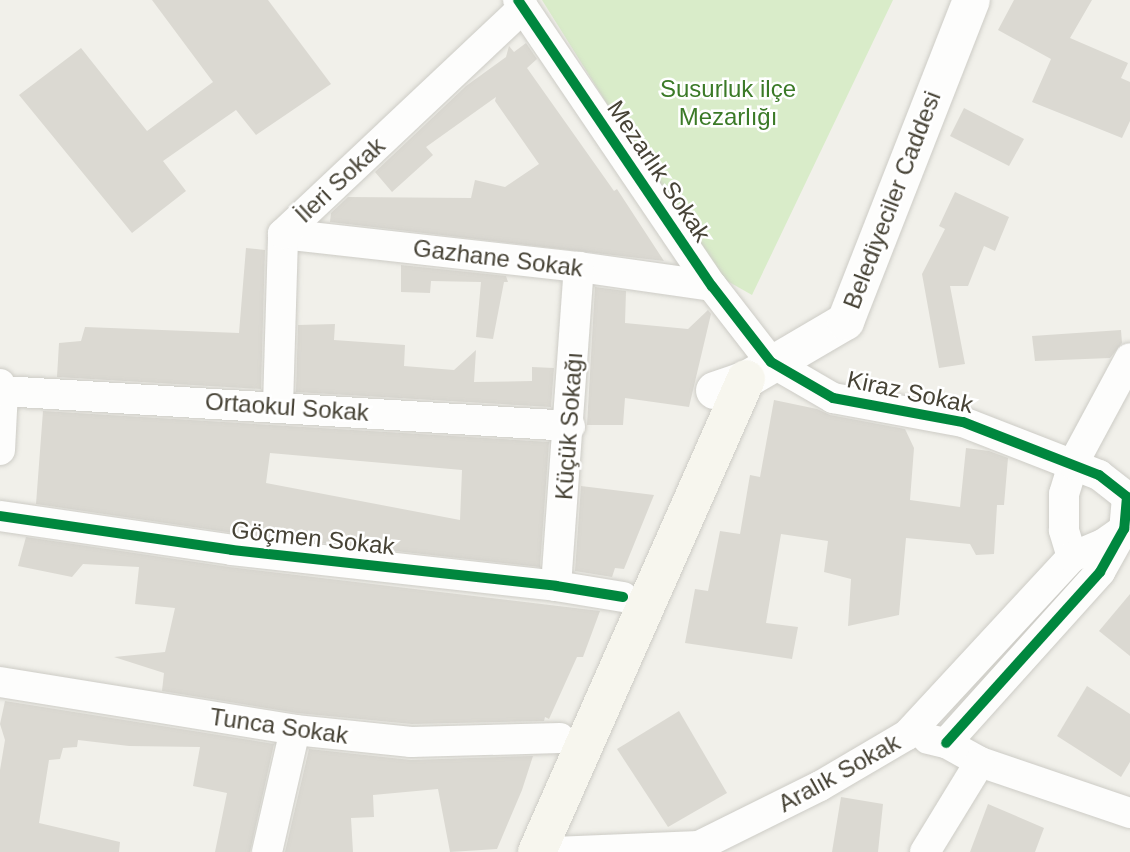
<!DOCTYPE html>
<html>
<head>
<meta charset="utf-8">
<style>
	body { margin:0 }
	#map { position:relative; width:1130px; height:852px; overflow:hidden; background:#f1f0ea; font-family:Helvetica,sans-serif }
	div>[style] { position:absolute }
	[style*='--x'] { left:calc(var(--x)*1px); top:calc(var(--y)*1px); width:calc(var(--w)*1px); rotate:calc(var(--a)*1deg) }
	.green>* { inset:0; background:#d9ecc9 }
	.building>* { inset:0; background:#dbd9d2 }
	.roads { filter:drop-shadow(0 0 2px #cdccc6) drop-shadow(0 0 2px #cdccc6) }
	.minor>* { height:30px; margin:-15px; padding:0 15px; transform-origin:15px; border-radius:15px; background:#fdfdfc }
	.tertiary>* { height:37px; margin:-18.5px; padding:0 18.5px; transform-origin:18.5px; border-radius:18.5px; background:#fdfdfc }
	.secondary>* { height:38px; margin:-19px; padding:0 19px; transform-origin:19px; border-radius:19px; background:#f7f6ee }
	.cycleway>* { height:10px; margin:-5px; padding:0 5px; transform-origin:5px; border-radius:5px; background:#00873e }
	span { translate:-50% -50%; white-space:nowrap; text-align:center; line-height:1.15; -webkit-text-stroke:5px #fff; paint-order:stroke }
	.park-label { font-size:24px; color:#3b7a27 }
	.street-label { font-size:24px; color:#474336 }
</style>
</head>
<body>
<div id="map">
	<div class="green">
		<i style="clip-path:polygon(542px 0,893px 0,752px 295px,713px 273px)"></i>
	</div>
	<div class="building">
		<i style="clip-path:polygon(152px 0,268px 0,331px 84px,256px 135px,236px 110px,163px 161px,186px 191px,132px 233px,19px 95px,81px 48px,147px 131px,213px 82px)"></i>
		<i style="clip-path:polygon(1014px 0,1092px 0,1070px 38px,1128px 63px,1121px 78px,1130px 82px,1130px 121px,1122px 138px,1032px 102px,1051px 59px,998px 30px)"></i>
		<i style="clip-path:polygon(526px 43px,537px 59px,527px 68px,614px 191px,617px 189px,664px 261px,330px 222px,331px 213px,348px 197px,471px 198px,475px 180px,505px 187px,539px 164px,495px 101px,496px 97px,426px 147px,433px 155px,392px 192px,375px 172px,466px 86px,506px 57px,509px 46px,514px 52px)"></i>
		<i style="clip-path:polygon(964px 108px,1024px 139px,1009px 166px,950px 136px)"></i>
		<i style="clip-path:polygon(955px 192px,1009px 217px,995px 251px,984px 246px,968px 286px,950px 286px,965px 364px,939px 368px,922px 274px,945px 229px,939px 226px)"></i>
		<i style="clip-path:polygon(246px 248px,265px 250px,261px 389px,57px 377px,59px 343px,81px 341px,85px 327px,239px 333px)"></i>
		<i style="clip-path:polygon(401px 265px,506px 276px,508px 282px,504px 282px,493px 339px,476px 337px,481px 282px,431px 281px,430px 293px,401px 292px)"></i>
		<i style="clip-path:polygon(595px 287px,626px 291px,625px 323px,688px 329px,708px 310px,711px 314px,689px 407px,625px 398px,623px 425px,587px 425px)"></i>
		<i style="clip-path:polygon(335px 324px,334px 340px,405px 345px,404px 366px,454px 370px,476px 350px,474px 382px,532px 381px,532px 367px,554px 368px,551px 407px,296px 392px,298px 325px)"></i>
		<i style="clip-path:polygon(1121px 330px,1122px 343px,1110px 358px,1035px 361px,1032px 336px)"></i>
		<i style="clip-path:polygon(774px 400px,817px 409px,830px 415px,905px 429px,914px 448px,910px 500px,960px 507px,966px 448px,989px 451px,1008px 458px,1004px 505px,997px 505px,994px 554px,976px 555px,970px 544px,906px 538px,899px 615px,848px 626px,851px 579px,824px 572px,828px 541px,781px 534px,766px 623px,798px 627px,792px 659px,685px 643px,695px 589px,708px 591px,720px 531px,740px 534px,750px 475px,760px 477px)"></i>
		<i style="clip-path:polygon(evenodd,43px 411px,549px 442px,540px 567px,234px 533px,36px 504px,43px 411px,270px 453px,462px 470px,460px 520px,266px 483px,270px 453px)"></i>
		<i style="clip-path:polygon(581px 486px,654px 495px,624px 569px,615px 568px,612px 577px,575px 571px)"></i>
		<i style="clip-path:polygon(26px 537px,229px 567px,600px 611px,583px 657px,577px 657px,549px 719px,545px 717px,544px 721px,412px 724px,297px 713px,162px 691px,164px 673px,114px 657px,165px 652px,175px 608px,135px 604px,139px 567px,83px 564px,72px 577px,18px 566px)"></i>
		<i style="clip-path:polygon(1130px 594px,1130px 656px,1099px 631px)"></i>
		<i style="clip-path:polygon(1087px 686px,1130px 714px,1130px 762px,1121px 777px,1057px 736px)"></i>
		<i style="clip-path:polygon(5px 701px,274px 744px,250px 852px,215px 852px,227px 793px,193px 786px,200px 747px,129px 746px,78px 740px,77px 747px,63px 748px,60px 759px,49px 760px,39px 823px,120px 842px,119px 852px,0 852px,0 770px,5px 740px,0 724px)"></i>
		<i style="clip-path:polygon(679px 711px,727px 793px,668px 827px,617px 749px)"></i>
		<i style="clip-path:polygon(309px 749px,411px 760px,533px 756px,522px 790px,497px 849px,450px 852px,438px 789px,373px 795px,374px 817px,351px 818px,353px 852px,285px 852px)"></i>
		<i style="clip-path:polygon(841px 797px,883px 804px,878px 852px,832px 852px)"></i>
		<i style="clip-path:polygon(988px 804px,1044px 828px,1035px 852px,970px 852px)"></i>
	</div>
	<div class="roads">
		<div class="minor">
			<i style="--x:518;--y:0;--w:346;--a:55.9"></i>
			<i style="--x:712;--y:286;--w:96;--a:52.2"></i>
			<i style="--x:771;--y:362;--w:72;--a:30.1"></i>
			<i style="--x:833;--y:398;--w:132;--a:10.5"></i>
			<i style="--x:963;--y:422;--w:146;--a:21.3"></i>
			<i style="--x:1099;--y:475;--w:36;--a:38"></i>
			<i style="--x:1127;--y:497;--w:32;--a:95"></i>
			<i style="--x:1124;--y:529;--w:49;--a:119.2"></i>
			<i style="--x:1100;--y:572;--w:230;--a:132"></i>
			<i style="--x:283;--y:234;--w:298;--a:6.4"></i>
			<i style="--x:579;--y:267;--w:134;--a:8.1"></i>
			<i style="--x:0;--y:384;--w:8;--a:67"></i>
			<i style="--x:3;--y:391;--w:59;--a:92.9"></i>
			<i style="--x:3;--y:391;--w:568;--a:3.53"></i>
			<i style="--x:278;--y:406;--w:172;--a:-88.3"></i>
			<i style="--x:283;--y:234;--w:330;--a:-43.3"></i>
			<i style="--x:0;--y:516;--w:234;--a:8.3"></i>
			<i style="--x:232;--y:550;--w:326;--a:6.3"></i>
			<i style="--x:556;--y:586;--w:68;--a:9.3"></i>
			<i style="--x:1072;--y:557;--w:28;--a:-107"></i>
			<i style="--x:1064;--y:530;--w:36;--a:-90"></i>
			<i style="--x:1064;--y:494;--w:31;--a:-73"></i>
			<i style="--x:1073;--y:464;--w:120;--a:-61.7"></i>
			<i style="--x:556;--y:586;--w:320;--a:-85.9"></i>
			<i style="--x:0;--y:682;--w:299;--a:9.2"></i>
			<i style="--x:295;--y:730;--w:117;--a:5.9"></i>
			<i style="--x:411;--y:742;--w:149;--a:-1.5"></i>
			<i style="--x:928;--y:739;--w:18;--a:13"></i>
			<i style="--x:946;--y:743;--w:39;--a:29"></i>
			<i style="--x:980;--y:762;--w:158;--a:18.8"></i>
			<i style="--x:267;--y:852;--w:125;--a:-77.1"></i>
			<i style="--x:554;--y:852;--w:145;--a:-2.4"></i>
			<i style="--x:699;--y:846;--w:135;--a:-26.4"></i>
			<i style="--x:820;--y:786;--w:101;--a:-30.4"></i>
			<i style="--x:907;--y:735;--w:243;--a:-47.2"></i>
			<i style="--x:1072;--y:557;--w:34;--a:-23"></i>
			<i style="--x:1103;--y:544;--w:24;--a:-35"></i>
			<i style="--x:925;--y:852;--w:105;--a:-58.6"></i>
		</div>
		<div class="tertiary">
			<i style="--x:714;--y:390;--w:34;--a:-19"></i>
			<i style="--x:746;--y:379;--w:115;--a:-30.4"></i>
			<i style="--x:845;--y:321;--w:345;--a:-68.6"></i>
		</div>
		<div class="secondary">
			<i style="--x:537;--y:852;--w:517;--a:-66.16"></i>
		</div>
	</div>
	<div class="cycleway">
		<i style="--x:518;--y:0;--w:346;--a:55.9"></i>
		<i style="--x:712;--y:286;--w:96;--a:52.2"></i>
		<i style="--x:771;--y:362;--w:72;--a:30.1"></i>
		<i style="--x:833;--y:398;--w:132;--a:10.5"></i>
		<i style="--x:963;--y:422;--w:146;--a:21.3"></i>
		<i style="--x:1099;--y:475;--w:36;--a:38"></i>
		<i style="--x:1127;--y:497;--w:32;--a:95"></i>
		<i style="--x:1124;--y:529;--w:49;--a:119.2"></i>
		<i style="--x:1100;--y:572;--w:230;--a:132"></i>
		<i style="--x:0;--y:516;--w:234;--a:8.3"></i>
		<i style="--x:232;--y:550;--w:326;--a:6.3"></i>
		<i style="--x:556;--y:586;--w:68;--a:9.3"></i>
	</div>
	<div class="park-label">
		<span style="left:728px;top:103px">Susurluk ilçe<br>Mezarlığı</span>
	</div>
	<div class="street-label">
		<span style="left:659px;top:171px;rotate:56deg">Mezarlık Sokak</span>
		<span style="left:340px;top:180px;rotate:-43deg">İleri Sokak</span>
		<span style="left:892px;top:200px;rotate:-69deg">Belediyeciler Caddesi</span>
		<span style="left:498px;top:258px;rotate:7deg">Gazhane Sokak</span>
		<span style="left:910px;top:392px;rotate:12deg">Kiraz Sokak</span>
		<span style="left:287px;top:407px;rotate:4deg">Ortaokul Sokak</span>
		<span style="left:569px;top:426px;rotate:-86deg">Küçük Sokağı</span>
		<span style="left:313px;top:538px;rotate:6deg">Göçmen Sokak</span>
		<span style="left:279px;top:726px;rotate:8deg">Tunca Sokak</span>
		<span style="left:839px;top:773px;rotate:-29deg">Aralık Sokak</span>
	</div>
</div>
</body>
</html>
